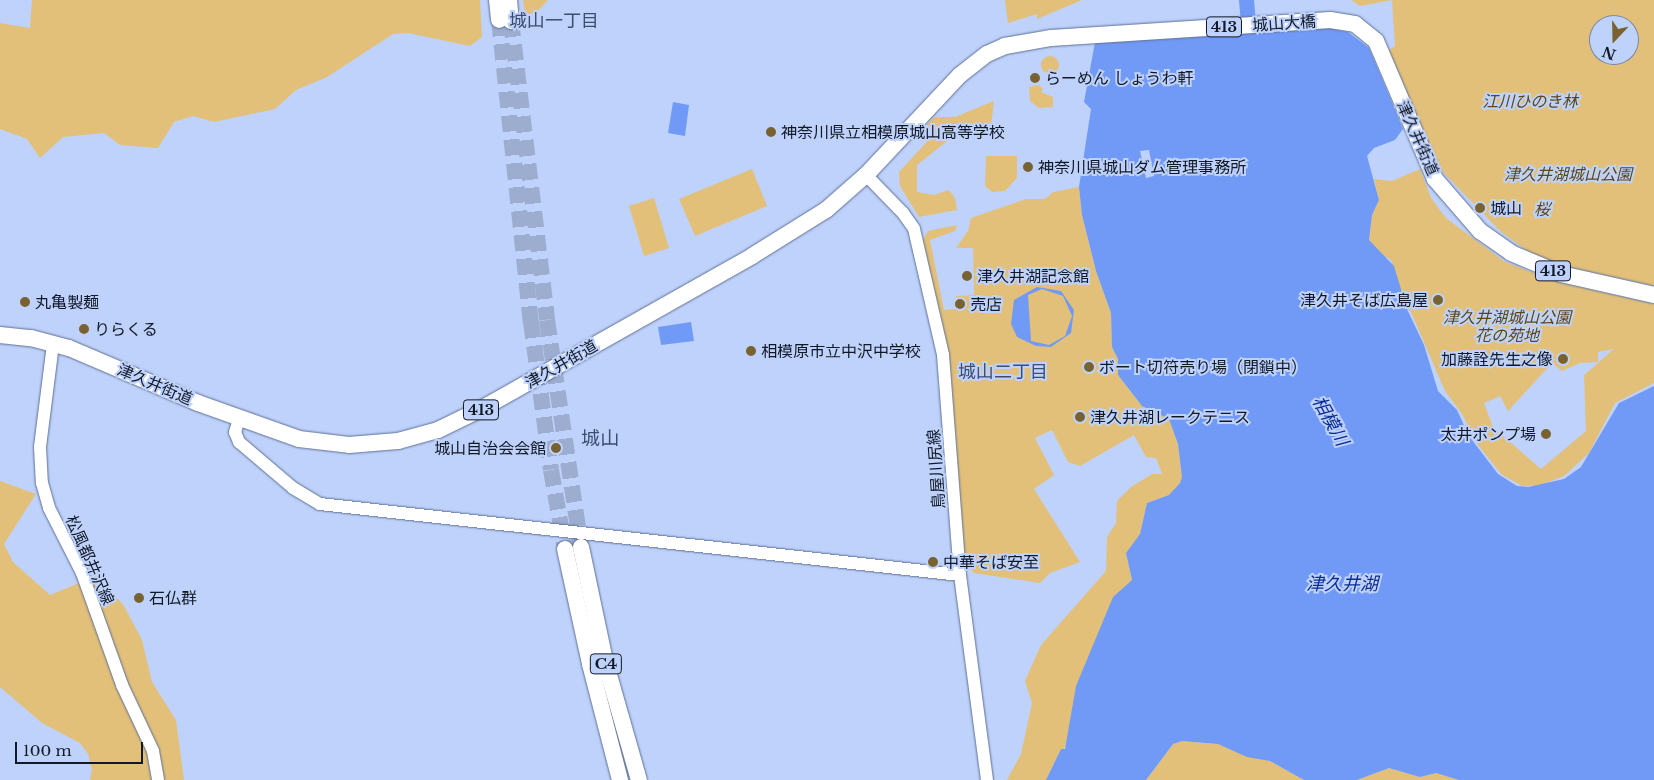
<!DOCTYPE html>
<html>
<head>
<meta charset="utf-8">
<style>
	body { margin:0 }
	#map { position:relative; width:1654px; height:780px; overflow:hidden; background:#bfd2fb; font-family:"Libre Baskerville","Noto Sans JP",serif }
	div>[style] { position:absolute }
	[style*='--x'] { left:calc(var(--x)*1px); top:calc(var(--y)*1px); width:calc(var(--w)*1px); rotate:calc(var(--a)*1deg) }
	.green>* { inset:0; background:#e2c079 }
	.round { border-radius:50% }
	.water>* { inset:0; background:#719af7 }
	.pier>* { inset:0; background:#bfd2fb }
	.river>* { height:15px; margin:-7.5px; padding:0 7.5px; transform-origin:7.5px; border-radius:7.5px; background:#719af7 }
	.highway-tunnel>* { height:16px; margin-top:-8px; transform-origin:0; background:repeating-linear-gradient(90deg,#9cadd0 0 16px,transparent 0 24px) }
	.roads { filter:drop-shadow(0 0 1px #5f7095) drop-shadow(0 0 1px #5f7095) }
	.secondary>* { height:12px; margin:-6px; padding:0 6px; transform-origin:6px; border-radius:6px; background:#fff }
	.highway>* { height:16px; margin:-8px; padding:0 8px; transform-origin:8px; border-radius:8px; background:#fff }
	.dots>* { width:14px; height:14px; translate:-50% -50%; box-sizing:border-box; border:2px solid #bfd2fb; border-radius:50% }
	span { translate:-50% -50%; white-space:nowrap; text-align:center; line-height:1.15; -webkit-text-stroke:4px #bfd2fb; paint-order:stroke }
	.shield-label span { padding:1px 4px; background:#bfd2fb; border:1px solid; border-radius:4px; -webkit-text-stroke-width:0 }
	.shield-label { font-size:15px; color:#111826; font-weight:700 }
	.street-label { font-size:16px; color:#111826 }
	.poi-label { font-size:16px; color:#111826 }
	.left { translate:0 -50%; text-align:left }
	.right { translate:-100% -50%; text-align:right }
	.park-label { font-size:16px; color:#5b4616; font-style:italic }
	.neighbourhood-label { font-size:18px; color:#3d4d6f }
	.water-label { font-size:18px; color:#0c2c95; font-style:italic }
	.quarter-label { font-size:19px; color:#3d4d6f }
	.north { position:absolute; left:1589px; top:15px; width:50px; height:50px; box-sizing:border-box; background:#bfd2fb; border:1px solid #7988a6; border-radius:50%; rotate:201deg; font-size:14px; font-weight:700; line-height:20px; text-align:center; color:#111826 }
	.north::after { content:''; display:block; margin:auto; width:18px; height:22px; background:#796232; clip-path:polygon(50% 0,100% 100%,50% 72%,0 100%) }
	.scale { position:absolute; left:15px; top:742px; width:128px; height:22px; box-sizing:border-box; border:2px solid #111826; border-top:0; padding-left:6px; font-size:15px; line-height:18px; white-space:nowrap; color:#111826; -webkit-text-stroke:4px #bfd2fb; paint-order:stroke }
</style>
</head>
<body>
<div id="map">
	<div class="green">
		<i style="clip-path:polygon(32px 0,480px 0,482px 37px,470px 46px,408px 33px,393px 34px,327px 77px,296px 90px,275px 109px,214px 122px,193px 116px,174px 122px,158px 148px,120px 145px,104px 133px,63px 137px,40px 158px,27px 139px,0 129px,0 23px,30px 28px)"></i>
		<i style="clip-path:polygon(523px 0,548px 0,536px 13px,525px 14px)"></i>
		<i style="clip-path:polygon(1005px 0,1082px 0,1037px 19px,1037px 14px,1008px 23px)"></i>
		<i style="clip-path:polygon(evenodd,1351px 0,1654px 0,1654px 286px,1563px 266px,1530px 253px,1500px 231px,1436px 165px,1389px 50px,1395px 46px,1392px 0,1360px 6px,1351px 0,1599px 25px,1629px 25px,1629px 55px,1599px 55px,1599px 25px)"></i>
		<i class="round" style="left:1041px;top:56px;width:18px;height:18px"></i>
		<i style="clip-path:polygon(1039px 85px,1043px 89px,1041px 92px,1053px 97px,1053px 107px,1039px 108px,1030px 101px,1029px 87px)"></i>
		<i style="clip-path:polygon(994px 101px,991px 126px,947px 129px,946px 142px,917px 165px,917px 192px,934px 195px,949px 190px,955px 198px,957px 210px,919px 217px,900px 186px,899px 172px,934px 134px,927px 125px,934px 117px,955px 117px)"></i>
		<i style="clip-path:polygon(986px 156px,1017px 156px,1017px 178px,1005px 191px,992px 192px,985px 186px)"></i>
		<i style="clip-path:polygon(752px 169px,767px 206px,695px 236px,679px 199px)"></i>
		<i style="clip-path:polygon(evenodd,1420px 169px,1431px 198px,1446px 218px,1505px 262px,1557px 282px,1654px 304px,1654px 383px,1615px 403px,1589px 453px,1564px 476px,1541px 485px,1522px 486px,1501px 474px,1478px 445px,1462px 414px,1445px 391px,1410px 310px,1407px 310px,1391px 260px,1378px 252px,1369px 240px,1372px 215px,1379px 200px,1374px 179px,1392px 181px,1420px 169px,1614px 349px,1584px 375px,1586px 431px,1541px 469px,1493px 427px,1484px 403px,1500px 396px,1508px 411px,1552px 363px,1562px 371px,1580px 363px,1598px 362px,1598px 352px,1614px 349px)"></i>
		<i style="clip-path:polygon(1079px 187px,1082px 215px,1096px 271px,1111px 313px,1112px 347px,1118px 359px,1118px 375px,1142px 406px,1169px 419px,1178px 444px,1182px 477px,1180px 483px,1169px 495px,1147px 503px,1140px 534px,1126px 553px,1132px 580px,1113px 598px,1064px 749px,1061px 749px,1046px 780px,1007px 780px,1021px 754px,1032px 703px,1025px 681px,1041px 645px,1106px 571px,1107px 537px,1116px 523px,1117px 501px,1131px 487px,1152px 474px,1162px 474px,1156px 458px,1146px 457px,1134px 435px,1080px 466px,1068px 462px,1052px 430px,1035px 438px,1054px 475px,1034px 489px,1080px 562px,1050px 573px,1040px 583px,974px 573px,964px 562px,923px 240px,928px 231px,957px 225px,955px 231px,930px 240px,944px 310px,956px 309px,956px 296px,974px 295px,973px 248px,956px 248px,968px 231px,971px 218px,1026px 199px,1045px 199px,1053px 192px)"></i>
		<i style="clip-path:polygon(654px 198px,669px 248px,644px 256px,629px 206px)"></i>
		<i style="clip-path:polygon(0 481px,36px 494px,4px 544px,13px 562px,50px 595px,98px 575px,124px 606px,142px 640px,152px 682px,176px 720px,184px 780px,90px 780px,92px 769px,88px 754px,80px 743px,42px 723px,0 687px)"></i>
		<i style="clip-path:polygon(1182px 741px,1218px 744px,1239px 753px,1270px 761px,1304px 780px,1146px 780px,1173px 744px)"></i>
		<i style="clip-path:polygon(1389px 768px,1420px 777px,1436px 773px,1459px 780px,1357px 780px)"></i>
	</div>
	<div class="water">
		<i style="clip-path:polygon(1328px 28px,1348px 32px,1369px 48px,1403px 129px,1395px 140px,1374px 148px,1367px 156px,1379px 200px,1372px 215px,1369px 240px,1394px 266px,1407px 309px,1424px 345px,1438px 391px,1457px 410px,1469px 436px,1498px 474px,1517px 486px,1528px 487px,1564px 479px,1581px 467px,1619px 403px,1654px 386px,1654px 780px,1459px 780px,1436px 773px,1420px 777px,1389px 768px,1357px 780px,1304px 780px,1270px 761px,1247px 757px,1218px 744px,1182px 741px,1173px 744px,1146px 780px,1046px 780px,1061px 749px,1065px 749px,1076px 686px,1113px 597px,1132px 580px,1126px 553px,1140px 534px,1147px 503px,1169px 495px,1180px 483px,1182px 477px,1178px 444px,1169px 419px,1142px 406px,1118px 375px,1118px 359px,1112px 347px,1111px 313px,1096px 271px,1082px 215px,1079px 187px,1091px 109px,1084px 102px,1095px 42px)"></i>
		<i style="clip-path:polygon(673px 102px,689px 105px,685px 136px,668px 133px)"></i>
		<i style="clip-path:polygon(evenodd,1037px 287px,1061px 291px,1074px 310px,1071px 333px,1051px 347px,1036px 346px,1017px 337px,1011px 324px,1014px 300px,1037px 287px,1042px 289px,1063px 296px,1072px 316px,1065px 336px,1049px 345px,1031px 341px,1028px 295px,1042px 289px)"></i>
		<i style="clip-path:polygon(691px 322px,694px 341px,661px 345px,658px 327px)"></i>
	</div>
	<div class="pier">
		<i style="clip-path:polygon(1149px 150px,1154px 176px,1146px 178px,1140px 151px)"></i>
	</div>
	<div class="river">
		<i style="--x:1246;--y:0;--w:36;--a:85"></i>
	</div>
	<div class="highway-tunnel">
		<i style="--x:499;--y:20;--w:304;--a:84"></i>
		<i style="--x:531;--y:322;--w:149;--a:82.3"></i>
		<i style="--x:551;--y:470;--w:80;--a:80"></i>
		<i style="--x:511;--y:21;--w:301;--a:83.1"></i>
		<i style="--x:547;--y:320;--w:230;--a:81.5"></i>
	</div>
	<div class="roads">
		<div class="secondary">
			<i style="--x:866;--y:175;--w:53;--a:45.8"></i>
			<i style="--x:903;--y:213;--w:19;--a:55"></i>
			<i style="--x:914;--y:229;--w:129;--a:77"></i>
			<i style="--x:943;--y:355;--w:221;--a:85.6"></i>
			<i style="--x:960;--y:575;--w:207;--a:82.5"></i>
			<i style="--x:53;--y:344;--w:104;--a:97.2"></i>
			<i style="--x:40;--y:447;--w:36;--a:87"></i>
			<i style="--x:42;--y:483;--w:26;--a:74"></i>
			<i style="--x:49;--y:508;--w:73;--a:63.1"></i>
			<i style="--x:82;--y:573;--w:119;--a:70.3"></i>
			<i style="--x:122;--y:685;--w:73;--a:64.8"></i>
			<i style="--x:153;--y:751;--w:29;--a:80"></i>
			<i style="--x:239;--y:419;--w:14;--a:107"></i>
			<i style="--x:235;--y:432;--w:11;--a:68"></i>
			<i style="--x:239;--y:442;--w:71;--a:40.4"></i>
			<i style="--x:293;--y:488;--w:31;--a:31"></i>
			<i style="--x:320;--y:504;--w:644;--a:6.33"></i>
		</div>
		<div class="highway">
			<i style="--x:497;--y:0;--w:20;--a:84"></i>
			<i style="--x:509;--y:0;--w:21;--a:85"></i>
			<i style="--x:0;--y:335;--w:31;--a:6"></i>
			<i style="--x:31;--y:338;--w:39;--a:15"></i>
			<i style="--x:69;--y:348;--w:140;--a:23.1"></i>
			<i style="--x:198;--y:403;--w:107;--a:19.6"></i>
			<i style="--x:299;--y:439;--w:50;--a:6.8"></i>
			<i style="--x:349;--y:445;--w:49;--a:-4.7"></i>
			<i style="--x:398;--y:441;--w:41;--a:-15.4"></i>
			<i style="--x:438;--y:430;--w:48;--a:-26"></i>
			<i style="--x:481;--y:409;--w:311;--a:-29.4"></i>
			<i style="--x:752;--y:256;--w:87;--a:-31.9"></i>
			<i style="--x:826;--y:210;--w:53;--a:-41.2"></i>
			<i style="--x:866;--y:175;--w:137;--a:-46.8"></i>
			<i style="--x:960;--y:75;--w:34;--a:-38"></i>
			<i style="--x:987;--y:54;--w:20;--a:-24"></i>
			<i style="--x:1005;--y:46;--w:47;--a:-9.9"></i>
			<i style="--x:1051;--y:38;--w:280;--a:-3.7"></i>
			<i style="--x:1330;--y:20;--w:25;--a:9"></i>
			<i style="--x:1355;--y:24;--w:27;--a:39"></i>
			<i style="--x:1376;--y:41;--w:150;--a:66.9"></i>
			<i style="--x:1435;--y:179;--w:69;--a:49.1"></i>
			<i style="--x:1480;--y:231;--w:38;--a:35"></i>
			<i style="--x:1511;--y:253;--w:54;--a:22.8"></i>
			<i style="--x:1561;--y:274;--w:95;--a:12.7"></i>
			<i style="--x:581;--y:547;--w:116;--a:78.1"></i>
			<i style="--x:605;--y:661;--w:124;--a:74.1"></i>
			<i style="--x:565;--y:549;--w:118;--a:77.7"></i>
			<i style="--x:590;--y:664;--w:120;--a:75.5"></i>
		</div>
	</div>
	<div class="dots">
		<i style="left:1035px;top:78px;background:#796232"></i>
		<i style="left:771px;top:132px;background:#796232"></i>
		<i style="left:1028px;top:167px;background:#796232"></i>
		<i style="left:1480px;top:208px;background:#796232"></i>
		<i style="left:967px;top:276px;background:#796232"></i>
		<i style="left:1438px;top:300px;background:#796232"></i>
		<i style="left:25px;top:302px;background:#796232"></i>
		<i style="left:960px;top:304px;background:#796232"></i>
		<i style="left:84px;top:329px;background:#796232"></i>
		<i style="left:751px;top:351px;background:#796232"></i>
		<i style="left:1563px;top:359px;background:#796232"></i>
		<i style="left:1089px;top:367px;background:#796232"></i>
		<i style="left:1080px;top:417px;background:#796232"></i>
		<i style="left:1546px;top:434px;background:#796232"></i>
		<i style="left:556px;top:448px;background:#796232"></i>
		<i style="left:933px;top:562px;background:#796232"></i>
		<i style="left:139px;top:598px;background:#796232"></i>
	</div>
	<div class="shield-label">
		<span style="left:1224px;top:27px">413</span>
		<span style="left:1553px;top:271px">413</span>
		<span style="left:481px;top:410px">413</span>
		<span style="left:606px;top:664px">C4</span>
	</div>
	<div class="street-label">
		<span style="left:1284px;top:23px;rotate:-4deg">城山大橋</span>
		<span style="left:1418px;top:138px;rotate:66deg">津久井街道</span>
		<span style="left:561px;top:364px;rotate:-30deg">津久井街道</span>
		<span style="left:155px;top:384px;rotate:23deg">津久井街道</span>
		<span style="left:936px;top:469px;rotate:-94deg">鳥屋川尻線</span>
		<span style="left:90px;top:560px;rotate:66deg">松風都井沢線</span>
	</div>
	<div class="poi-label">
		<span class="left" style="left:1045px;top:78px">らーめん しょうわ軒</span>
		<span class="left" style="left:781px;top:132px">神奈川県立相模原城山高等学校</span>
		<span class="left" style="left:1038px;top:167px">神奈川県城山ダム管理事務所</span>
		<span class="left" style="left:1490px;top:208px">城山</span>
		<span class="left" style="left:977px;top:276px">津久井湖記念館</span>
		<span class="right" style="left:1428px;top:300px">津久井そば広島屋</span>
		<span class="left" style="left:35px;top:302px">丸亀製麺</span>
		<span class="left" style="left:970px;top:304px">売店</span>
		<span class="left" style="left:94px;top:329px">りらくる</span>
		<span class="left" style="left:761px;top:351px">相模原市立中沢中学校</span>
		<span class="right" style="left:1553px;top:359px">加藤詮先生之像</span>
		<span class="left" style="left:1099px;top:367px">ボート切符売り場（閉鎖中）</span>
		<span class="left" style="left:1090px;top:417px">津久井湖レークテニス</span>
		<span class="right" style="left:1536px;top:434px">太井ポンプ場</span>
		<span class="right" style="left:546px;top:448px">城山自治会会館</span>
		<span class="left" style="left:943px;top:562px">中華そば安至</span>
		<span class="left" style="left:149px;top:598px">石仏群</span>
	</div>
	<div class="park-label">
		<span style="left:1530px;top:101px">江川ひのき林</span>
		<span style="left:1568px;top:174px">津久井湖城山公園</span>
		<span style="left:1542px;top:209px">桜</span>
		<span style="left:1507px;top:326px">津久井湖城山公園<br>花の苑地</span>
	</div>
	<div class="neighbourhood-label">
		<span style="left:554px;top:21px">城山一丁目</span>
		<span style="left:1003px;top:372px">城山二丁目</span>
	</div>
	<div class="water-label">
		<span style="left:1330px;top:421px;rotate:61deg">相模川</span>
		<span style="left:1342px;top:584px">津久井湖</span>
	</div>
	<div class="quarter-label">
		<span style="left:600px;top:439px">城山</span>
	</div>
	<div class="north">N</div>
	<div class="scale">100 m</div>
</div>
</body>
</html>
